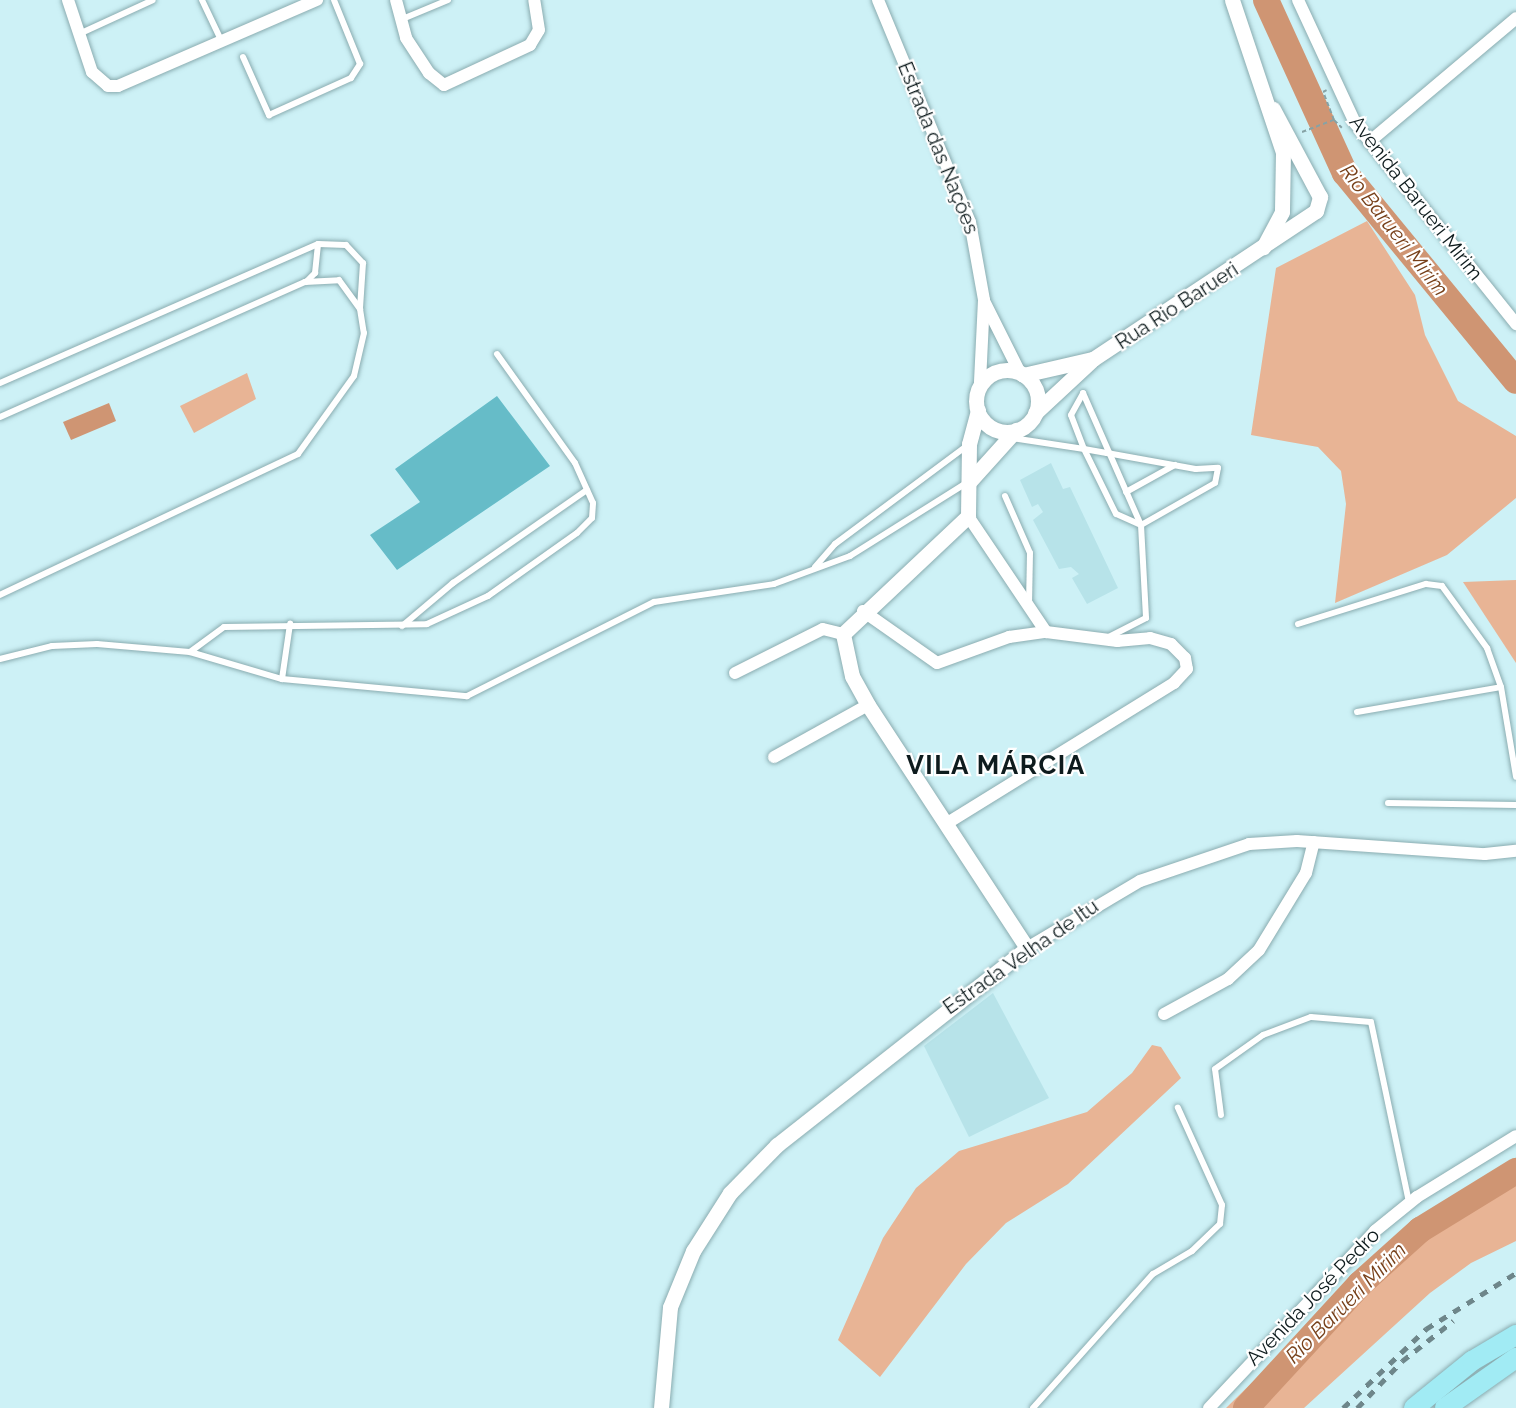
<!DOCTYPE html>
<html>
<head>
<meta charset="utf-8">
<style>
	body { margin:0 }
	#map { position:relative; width:1516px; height:1408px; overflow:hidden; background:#cdf1f6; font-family:Raleway,sans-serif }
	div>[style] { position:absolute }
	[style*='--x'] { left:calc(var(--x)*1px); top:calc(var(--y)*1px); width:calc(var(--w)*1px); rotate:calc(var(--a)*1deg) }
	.built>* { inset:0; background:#b7e3e9 }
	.green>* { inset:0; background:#e8b495 }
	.water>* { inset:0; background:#cf9573 }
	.river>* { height:26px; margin:-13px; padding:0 13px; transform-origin:13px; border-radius:13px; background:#cf9573 }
	.building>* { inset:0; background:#66bcc8 }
	.path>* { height:2px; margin-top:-1px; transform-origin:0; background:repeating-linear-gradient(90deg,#86a2a5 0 4.5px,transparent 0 7.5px) }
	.roads { filter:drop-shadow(0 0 2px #8aacb0) drop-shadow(0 0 2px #8aacb0) }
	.service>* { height:6px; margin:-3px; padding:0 3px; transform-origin:3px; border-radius:3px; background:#fff }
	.minor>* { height:12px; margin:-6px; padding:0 6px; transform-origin:6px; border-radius:6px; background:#fff }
	.tertiary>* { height:15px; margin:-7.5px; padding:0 7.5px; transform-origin:7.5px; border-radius:7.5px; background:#fff }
	.tertiary>.ring { margin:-7.5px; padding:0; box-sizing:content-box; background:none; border:15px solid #fff; border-radius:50% }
	.primary>* { height:20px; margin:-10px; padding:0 10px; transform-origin:10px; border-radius:10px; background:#a1ebf4 }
	.rail>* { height:4.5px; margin-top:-2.25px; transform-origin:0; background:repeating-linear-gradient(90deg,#6e868a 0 8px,transparent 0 16px) }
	span { translate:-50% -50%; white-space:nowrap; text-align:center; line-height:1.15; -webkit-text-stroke:4.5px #fff; paint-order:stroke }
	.street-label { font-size:20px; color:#0e1b1d }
	.water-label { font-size:21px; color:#77401a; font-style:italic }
	.district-label { font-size:26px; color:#0e1b1d; font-weight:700; letter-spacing:1.5px }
</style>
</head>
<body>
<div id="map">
	<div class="built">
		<i style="clip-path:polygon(1051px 463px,1063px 489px,1070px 487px,1118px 588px,1087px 604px,1072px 578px,1079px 574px,1071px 567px,1059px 569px,1033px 520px,1043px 512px,1038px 504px,1032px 507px,1020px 480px)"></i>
		<i style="clip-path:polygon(993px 993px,1049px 1098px,969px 1137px,924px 1046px)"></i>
	</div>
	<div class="green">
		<i style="clip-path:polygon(1367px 221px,1415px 295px,1425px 335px,1458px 401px,1516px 436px,1516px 498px,1447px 555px,1335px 603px,1346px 504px,1341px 471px,1318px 447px,1251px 435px,1276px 268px)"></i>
		<i style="clip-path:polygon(247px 373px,256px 399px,194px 433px,180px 406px)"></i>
		<i style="clip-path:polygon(1516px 580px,1516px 663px,1463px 582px)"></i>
		<i style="clip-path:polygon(1152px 1045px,1161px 1047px,1181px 1078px,1068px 1184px,1006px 1223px,966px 1264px,880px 1377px,838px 1340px,883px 1238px,916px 1188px,959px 1151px,1087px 1112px,1132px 1073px)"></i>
		<i style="clip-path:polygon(1516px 1161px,1516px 1241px,1471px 1263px,1430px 1293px,1304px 1408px,1226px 1408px,1394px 1244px)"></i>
	</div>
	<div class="water">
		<i style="clip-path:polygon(109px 403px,116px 421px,71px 440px,63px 422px)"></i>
	</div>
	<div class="river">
		<i style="--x:1266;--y:0;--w:190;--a:65.5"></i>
		<i style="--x:1345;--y:173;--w:269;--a:50.6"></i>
		<i style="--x:1246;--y:1408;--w:168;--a:-47.4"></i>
		<i style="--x:1360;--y:1284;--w:81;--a:-42"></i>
		<i style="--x:1420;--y:1230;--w:113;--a:-31.6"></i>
	</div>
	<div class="building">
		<i style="clip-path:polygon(497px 396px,550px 466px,397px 570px,370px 535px,420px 502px,395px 469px)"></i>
	</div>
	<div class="path">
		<i style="--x:1334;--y:120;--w:11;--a:45"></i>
		<i style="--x:1302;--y:132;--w:34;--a:-21"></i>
		<i style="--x:1334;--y:120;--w:30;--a:-111"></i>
		<i style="--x:1323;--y:92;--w:4;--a:-27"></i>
	</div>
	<div class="roads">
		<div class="service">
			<i style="--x:202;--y:0;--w:44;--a:64.6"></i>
			<i style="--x:400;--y:20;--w:52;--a:-22.6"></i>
			<i style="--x:79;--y:34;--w:81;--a:-24.7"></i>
			<i style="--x:243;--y:57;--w:64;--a:65.9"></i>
			<i style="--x:269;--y:115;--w:90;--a:-24.3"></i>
			<i style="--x:351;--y:78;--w:17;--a:-57"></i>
			<i style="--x:360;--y:64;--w:69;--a:-112.1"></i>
			<i style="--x:306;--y:282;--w:13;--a:-45"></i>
			<i style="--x:315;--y:273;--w:29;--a:-84"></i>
			<i style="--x:0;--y:383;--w:347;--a:-23.6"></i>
			<i style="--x:318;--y:244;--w:28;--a:2"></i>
			<i style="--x:346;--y:245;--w:25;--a:47"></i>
			<i style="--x:363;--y:263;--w:45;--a:93.8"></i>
			<i style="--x:1083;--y:393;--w:144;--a:66.3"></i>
			<i style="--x:1141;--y:525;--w:93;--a:86.9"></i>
			<i style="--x:1146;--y:618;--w:44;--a:152.9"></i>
			<i style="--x:0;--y:417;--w:334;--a:-23.9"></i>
			<i style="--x:305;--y:282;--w:34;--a:-3"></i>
			<i style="--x:339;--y:280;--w:36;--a:54"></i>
			<i style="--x:360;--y:309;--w:24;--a:81"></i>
			<i style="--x:364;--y:333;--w:44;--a:103.1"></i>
			<i style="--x:354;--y:376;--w:96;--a:125.7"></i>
			<i style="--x:298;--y:454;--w:330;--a:154.7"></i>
			<i style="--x:1012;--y:438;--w:73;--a:8.7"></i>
			<i style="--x:1084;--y:449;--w:23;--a:10"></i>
			<i style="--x:1107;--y:453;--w:90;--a:10.2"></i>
			<i style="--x:1196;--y:469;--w:22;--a:-3"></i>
			<i style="--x:1218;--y:468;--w:15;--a:101"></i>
			<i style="--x:1215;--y:483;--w:85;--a:150.4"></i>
			<i style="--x:1141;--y:525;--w:27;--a:-156"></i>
			<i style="--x:1116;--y:514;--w:72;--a:-116.2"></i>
			<i style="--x:1084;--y:449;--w:36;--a:-111"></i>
			<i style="--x:1071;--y:415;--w:25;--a:-61"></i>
			<i style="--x:1126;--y:492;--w:56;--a:-28.9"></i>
			<i style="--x:1005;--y:496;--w:62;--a:66.3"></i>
			<i style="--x:1030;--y:553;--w:50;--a:91.1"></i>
			<i style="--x:815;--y:567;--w:30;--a:-49"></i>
			<i style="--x:835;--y:544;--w:166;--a:-36.7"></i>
			<i style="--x:1298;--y:624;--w:134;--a:-17.4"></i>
			<i style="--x:1426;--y:584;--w:16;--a:7"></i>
			<i style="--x:1442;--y:586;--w:77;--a:54"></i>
			<i style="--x:1487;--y:648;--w:41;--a:70.3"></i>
			<i style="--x:1501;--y:687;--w:91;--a:80.5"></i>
			<i style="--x:402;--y:626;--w:67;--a:-40.1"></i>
			<i style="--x:453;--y:583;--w:163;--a:-34.8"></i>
			<i style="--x:190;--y:652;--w:42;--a:-36.3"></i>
			<i style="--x:224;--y:627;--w:203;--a:-0.8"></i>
			<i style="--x:427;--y:624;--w:67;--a:-24.7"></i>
			<i style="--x:488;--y:596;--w:109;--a:-35.3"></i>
			<i style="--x:577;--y:533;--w:21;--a:-45"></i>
			<i style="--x:592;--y:518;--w:15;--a:-86"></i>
			<i style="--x:593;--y:503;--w:44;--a:-114.2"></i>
			<i style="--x:575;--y:463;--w:134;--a:-125.6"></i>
			<i style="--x:0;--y:659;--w:54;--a:-14"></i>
			<i style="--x:52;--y:646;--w:45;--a:-2.5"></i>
			<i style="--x:97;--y:644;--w:93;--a:4.9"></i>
			<i style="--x:190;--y:652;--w:96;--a:16.4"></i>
			<i style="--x:282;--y:679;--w:186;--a:5.3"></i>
			<i style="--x:467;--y:696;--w:209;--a:-26.7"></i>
			<i style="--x:654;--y:602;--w:121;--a:-8.5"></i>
			<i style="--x:774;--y:584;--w:81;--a:-20.2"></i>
			<i style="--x:850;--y:556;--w:139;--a:-32.1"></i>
			<i style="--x:282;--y:679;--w:56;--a:-81.7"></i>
			<i style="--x:1357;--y:712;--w:146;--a:-9.8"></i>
			<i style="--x:1388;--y:803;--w:128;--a:0.9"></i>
			<i style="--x:1221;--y:1115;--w:46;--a:-97.4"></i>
			<i style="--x:1215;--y:1069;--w:59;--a:-35.3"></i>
			<i style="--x:1263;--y:1035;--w:51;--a:-20.6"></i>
			<i style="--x:1311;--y:1017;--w:60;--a:4.8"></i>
			<i style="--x:1371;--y:1022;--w:185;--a:78.1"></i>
			<i style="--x:1033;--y:1408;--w:180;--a:-48.2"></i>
			<i style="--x:1153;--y:1274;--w:45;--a:-30.5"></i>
			<i style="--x:1192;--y:1251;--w:39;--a:-44"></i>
			<i style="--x:1220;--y:1224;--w:19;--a:-84"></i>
			<i style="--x:1222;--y:1205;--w:107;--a:-114.4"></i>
		</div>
		<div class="minor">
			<i style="--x:68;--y:0;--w:76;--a:71.6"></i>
			<i style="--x:92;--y:72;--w:21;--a:41"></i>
			<i style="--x:108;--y:86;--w:10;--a:0"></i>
			<i style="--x:118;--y:86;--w:217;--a:-23.4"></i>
			<i style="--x:396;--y:0;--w:39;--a:75"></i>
			<i style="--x:406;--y:38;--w:42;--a:56.7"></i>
			<i style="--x:429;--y:73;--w:19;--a:39"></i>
			<i style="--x:444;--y:85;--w:95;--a:-24.9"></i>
			<i style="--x:530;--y:45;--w:17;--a:-59"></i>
			<i style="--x:539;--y:30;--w:30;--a:-99"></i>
			<i style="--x:878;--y:0;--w:240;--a:67.5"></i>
			<i style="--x:970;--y:222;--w:79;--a:79.8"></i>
			<i style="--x:984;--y:300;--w:83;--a:92.8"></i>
			<i style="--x:1298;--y:0;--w:136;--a:65.1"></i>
			<i style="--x:1355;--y:123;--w:258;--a:51.3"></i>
			<i style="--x:1369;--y:142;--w:192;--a:-40.1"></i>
			<i style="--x:984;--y:301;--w:80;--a:63.4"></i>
			<i style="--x:968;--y:516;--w:140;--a:56.1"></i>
			<i style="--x:863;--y:611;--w:90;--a:35.1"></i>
			<i style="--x:937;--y:663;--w:77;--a:-19.9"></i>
			<i style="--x:1009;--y:637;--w:37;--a:-8"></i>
			<i style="--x:1046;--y:632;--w:72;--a:7.2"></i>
			<i style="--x:1117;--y:641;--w:33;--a:-5"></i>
			<i style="--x:1150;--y:638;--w:22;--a:16"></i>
			<i style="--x:1171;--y:644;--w:20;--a:45"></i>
			<i style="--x:1185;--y:658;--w:11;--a:80"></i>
			<i style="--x:1187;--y:669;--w:19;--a:133"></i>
			<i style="--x:1174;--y:683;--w:267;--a:148.3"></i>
			<i style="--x:735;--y:673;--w:98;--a:-26.6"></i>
			<i style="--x:823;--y:629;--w:21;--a:14"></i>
			<i style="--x:774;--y:757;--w:107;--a:-29"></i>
			<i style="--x:1027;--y:948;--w:131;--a:-30.7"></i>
			<i style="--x:1140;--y:881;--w:115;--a:-18.7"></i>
			<i style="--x:1249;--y:844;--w:48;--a:-3.6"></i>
			<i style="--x:1297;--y:841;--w:188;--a:4"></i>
			<i style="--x:1485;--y:854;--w:31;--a:-6"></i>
			<i style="--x:1164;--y:1014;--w:73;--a:-28.7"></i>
			<i style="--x:1228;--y:979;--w:42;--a:-43.1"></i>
			<i style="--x:1259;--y:950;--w:90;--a:-58.6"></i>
			<i style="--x:1306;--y:873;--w:32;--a:-76"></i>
			<i style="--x:1209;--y:1408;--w:243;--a:-46.8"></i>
			<i style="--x:1375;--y:1231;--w:54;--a:-39"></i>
			<i style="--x:1417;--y:1197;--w:116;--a:-31.6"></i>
		</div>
		<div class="tertiary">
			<i style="--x:1232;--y:0;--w:160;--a:71.5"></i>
			<i style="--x:1283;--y:152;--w:60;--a:91"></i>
			<i style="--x:1282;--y:212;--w:40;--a:118"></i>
			<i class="ring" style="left:976px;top:370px;width:47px;height:47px"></i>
			<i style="--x:1023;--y:375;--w:72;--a:-12.9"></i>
			<i style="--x:1093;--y:359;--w:268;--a:-33.6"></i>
			<i style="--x:1316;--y:211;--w:15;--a:-74"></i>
			<i style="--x:1320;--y:197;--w:100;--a:-118.1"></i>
			<i style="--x:1035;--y:413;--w:76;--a:-42.9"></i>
			<i style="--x:970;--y:481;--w:69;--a:-48"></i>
			<i style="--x:661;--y:1408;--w:101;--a:-84.9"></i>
			<i style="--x:670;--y:1307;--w:61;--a:-67.7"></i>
			<i style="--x:693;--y:1251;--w:69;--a:-57.5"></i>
			<i style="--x:730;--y:1193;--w:67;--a:-45.6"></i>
			<i style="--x:777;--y:1145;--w:318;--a:-38.2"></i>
			<i style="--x:1027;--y:948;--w:290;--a:-123.2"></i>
			<i style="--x:868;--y:705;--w:33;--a:-119"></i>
			<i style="--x:852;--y:676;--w:43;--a:-102.1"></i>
			<i style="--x:843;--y:634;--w:172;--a:-43.3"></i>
			<i style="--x:968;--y:516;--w:72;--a:-89.2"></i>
			<i style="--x:969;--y:444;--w:35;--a:-75"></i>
		</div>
		<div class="primary">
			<i style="--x:1414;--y:1408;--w:75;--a:-39"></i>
			<i style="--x:1472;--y:1361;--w:51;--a:-30.6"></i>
			<i style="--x:1445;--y:1408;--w:87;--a:-35.2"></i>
		</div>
	</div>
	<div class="rail">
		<i style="--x:1343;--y:1408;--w:115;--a:-43.6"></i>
		<i style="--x:1426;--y:1329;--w:106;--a:-31.9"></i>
		<i style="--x:1357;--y:1408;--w:65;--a:-46.2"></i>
		<i style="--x:1402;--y:1361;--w:65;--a:-38.1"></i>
	</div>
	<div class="street-label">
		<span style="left:938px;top:148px;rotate:68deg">Estrada das Nações</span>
		<span style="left:1416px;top:198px;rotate:52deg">Avenida Barueri Mirim</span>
		<span style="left:1177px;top:306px;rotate:-33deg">Rua Rio Barueri</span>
		<span style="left:1021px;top:957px;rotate:-35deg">Estrada Velha de Itu</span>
		<span style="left:1313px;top:1297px;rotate:-46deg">Avenida José Pedro</span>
	</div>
	<div class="water-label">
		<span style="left:1394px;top:230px;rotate:52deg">Rio Barueri Mirim</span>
		<span style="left:1346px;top:1303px;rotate:-45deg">Rio Barueri Mirim</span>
	</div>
	<div class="district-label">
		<span style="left:996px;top:766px">VILA MÁRCIA</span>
	</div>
</div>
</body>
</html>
